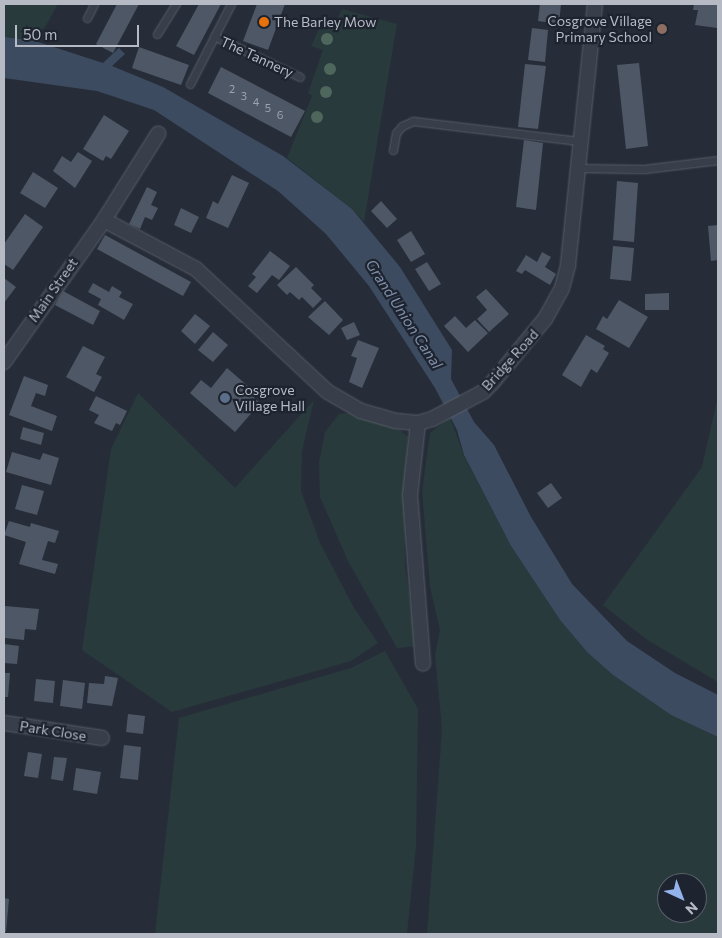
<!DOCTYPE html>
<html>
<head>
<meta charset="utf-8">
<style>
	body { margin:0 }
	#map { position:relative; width:722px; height:938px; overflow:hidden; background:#262d39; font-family:Commissioner,sans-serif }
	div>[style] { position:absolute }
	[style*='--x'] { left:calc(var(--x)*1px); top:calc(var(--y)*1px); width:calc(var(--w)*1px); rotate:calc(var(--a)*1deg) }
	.green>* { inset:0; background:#283a3b }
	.water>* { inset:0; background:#3d4b60 }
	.building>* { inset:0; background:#4e5765 }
	.roads { filter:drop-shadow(0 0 1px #575d68) drop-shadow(0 0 1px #575d68) }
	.lane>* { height:7px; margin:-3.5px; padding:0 3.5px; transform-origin:3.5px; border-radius:3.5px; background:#393f4a }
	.street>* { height:14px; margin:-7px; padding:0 7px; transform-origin:7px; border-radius:7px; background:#393f4a }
	.trees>* { width:12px; height:12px; margin:-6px; border-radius:50%; background:#4e665c }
	.dots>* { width:14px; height:14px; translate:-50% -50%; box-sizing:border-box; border:2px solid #1e242f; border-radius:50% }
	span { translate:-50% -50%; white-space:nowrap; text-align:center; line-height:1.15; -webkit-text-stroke:4.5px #1e242f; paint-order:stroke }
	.number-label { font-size:11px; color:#9ba1ad }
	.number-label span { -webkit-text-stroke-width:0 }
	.poi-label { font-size:14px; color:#b5bac5 }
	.right { translate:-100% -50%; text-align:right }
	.left { translate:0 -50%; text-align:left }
	.street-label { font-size:14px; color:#b5bac5 }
	.water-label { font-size:15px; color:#8090aa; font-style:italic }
	.frame { position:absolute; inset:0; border:5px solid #b5bac5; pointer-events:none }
	.north { position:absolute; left:657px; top:873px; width:50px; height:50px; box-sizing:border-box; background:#1e242f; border:1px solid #5a606b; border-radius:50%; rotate:137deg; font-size:14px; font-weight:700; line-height:20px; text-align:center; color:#b5bac5 }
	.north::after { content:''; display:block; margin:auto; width:18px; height:22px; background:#93b3ec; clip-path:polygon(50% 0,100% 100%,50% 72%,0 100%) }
	.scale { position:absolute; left:15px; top:25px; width:124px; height:22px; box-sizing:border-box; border:2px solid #b5bac5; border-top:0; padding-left:6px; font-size:15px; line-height:18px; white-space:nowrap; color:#b5bac5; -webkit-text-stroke:4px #1e242f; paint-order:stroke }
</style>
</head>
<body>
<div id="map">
	<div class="green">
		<i style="clip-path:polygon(4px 4px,58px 4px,45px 27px,27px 40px,4px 37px)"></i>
		<i style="clip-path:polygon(342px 9px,397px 24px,364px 222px,352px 209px,287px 158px,312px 96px,308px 93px,323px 50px,311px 46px,324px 18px,336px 21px)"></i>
		<i style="clip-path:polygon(138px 393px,235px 488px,314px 400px,302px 451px,301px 491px,320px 543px,354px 608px,378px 643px,351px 661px,172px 712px,82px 650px,111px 449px)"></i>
		<i style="clip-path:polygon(718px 396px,718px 682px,646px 639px,603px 605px,702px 467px)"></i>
		<i style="clip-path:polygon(348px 413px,400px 430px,408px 437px,404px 487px,405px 567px,417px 646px,397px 648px,348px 561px,320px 497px,319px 463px,325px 432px,339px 414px)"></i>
		<i style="clip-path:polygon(evenodd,450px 417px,464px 456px,511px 546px,560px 620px,587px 652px,613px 675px,671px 715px,718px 737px,718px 934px,427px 934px,442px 729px,435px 655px,440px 630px,430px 587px,422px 491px,430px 433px,450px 417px,667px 883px,697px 883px,697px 913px,667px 913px,667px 883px)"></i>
		<i style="clip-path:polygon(385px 651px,418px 709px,416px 846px,407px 934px,155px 934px,179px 718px,351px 668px)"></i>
	</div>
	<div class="water">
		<i style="clip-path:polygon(4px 37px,35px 41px,103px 63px,119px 48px,125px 54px,112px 66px,163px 87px,283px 156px,352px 209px,400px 267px,452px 350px,451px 379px,474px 422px,494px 445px,531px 517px,572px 584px,627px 641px,675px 673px,718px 695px,718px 737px,671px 715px,613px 675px,587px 652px,560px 620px,511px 546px,464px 455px,457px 430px,435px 388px,369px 286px,326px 234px,278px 191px,154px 110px,97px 91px,4px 78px)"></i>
	</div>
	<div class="building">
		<i style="clip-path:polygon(117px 4px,139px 4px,113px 53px,96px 44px)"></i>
		<i style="clip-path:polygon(199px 4px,221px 4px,194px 55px,176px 46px)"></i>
		<i style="clip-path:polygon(257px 4px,285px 4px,268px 50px,243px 41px)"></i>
		<i style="clip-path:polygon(540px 4px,561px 4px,559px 24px,538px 21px)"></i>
		<i style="clip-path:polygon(694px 4px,718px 4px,718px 34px,717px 28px,695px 25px,698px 10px,693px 10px)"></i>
		<i style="clip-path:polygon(532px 28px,548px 30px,545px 62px,528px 60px)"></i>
		<i style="clip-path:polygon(139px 47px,189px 65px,181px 85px,132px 68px)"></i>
		<i style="clip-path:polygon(639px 63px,648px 146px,626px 149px,617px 65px)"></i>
		<i style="clip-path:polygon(525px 64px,546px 66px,538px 129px,518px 127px)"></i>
		<i style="clip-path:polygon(221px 67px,305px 111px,291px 137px,208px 93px)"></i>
		<i style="clip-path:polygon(104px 115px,129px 131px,111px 159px,106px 156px,103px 161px,83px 149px)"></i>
		<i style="clip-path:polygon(524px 140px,543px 143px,536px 210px,516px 207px)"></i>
		<i style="clip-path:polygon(78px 152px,92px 161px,75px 188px,53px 171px,62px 156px,71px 162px)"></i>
		<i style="clip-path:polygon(33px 172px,58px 188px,45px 208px,20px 193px)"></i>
		<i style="clip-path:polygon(232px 175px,249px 183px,228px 228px,206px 218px,213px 201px,218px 204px)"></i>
		<i style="clip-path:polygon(617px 181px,638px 183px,634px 242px,613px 240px)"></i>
		<i style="clip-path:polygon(147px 187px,157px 192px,151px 205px,158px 208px,152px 220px,145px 217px,140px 229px,129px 224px)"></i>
		<i style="clip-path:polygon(381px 201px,397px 219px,387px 228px,371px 211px)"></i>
		<i style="clip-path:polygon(181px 208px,199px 217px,191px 233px,174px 225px)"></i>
		<i style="clip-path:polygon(25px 214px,43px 227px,13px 270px,4px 264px,4px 244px)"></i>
		<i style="clip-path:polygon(718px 225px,718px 260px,711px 261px,708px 226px)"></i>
		<i style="clip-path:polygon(411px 231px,425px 254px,411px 262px,397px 240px)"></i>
		<i style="clip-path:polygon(105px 235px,191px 282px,183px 296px,97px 249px)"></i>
		<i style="clip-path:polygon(613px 246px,634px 248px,631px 281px,610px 279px)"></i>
		<i style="clip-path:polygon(270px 251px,290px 266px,279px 280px,272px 275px,257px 293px,248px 286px,256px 277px,252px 274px)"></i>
		<i style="clip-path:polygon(542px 252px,551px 257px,545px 267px,556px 274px,550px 285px,525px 270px,522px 274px,516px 271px,526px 255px,537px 262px)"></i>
		<i style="clip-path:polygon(427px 262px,441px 284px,429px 291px,415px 269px)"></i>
		<i style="clip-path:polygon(296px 267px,314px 285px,311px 288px,322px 299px,313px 308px,302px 297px,299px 300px,290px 292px,287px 295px,277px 285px)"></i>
		<i style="clip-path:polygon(4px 278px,16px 287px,4px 303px)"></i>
		<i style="clip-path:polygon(93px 283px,109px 292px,112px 286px,122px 292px,119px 297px,133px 304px,124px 320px,98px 305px,101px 299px,88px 292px)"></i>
		<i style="clip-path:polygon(486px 289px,509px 314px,489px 332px,477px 319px,487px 310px,476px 297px)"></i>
		<i style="clip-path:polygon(63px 291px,100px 311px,93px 325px,55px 305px)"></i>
		<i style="clip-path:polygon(669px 293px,669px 310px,645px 310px,645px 294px)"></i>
		<i style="clip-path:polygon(619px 300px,648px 317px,629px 348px,596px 329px,603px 316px,607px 319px)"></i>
		<i style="clip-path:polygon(325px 301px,343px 320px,329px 335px,308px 317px)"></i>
		<i style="clip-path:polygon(195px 314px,210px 326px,195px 344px,181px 331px)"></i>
		<i style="clip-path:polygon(455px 316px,466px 328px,475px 320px,488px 333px,468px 352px,444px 326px)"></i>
		<i style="clip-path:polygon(354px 322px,360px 335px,347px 340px,341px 328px)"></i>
		<i style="clip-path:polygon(213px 332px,228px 345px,213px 362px,198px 350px)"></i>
		<i style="clip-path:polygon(586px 335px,605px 346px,603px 349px,609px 353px,597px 373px,591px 369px,581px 387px,562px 375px)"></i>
		<i style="clip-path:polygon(358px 340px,379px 348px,362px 388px,349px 382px,357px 358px,351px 356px)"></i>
		<i style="clip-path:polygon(83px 346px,105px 357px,96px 374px,102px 377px,94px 392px,66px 377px)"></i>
		<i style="clip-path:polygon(227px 368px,249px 387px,246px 390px,260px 403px,235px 432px,190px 393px,201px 380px,211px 388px)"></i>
		<i style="clip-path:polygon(24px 376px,48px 385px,45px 396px,36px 393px,31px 406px,57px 416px,52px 431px,9px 415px)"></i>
		<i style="clip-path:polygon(96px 396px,127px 411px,120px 425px,116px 423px,112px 431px,94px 423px,99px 415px,89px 410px)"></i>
		<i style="clip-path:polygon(23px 427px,44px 433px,41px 445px,20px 439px)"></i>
		<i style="clip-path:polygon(12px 452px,40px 460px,43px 453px,59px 458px,51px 485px,6px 472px)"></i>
		<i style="clip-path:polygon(551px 483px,562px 498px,548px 508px,537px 493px)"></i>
		<i style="clip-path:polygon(22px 485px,44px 491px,37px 515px,15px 509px)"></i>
		<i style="clip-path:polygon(9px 521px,30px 527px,31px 523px,59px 531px,55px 543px,48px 541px,42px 560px,58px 564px,55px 574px,19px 564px,26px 542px,4px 535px)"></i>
		<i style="clip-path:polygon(5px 606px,39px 609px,36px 630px,25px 629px,24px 640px,5px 638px)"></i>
		<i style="clip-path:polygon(4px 644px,19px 646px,17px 664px,4px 663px)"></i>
		<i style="clip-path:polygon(4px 673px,10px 673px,8px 697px,4px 697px)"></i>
		<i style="clip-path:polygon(105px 676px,118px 678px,112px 706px,87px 703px,89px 683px,104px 684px)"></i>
		<i style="clip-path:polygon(36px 679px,55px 681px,53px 703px,34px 701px)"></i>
		<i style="clip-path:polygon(63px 680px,85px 683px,82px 709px,60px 706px)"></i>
		<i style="clip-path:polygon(128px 714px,145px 716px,143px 734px,126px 732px)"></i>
		<i style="clip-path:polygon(124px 745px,141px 747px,138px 780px,120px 778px)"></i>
		<i style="clip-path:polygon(28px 752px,42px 754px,38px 778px,24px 776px)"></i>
		<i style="clip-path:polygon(54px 757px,67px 758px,63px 781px,51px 779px)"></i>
		<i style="clip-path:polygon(76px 768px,101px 772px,97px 794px,73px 790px)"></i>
		<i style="clip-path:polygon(4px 898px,9px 899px,6px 932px,4px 932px)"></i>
	</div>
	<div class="roads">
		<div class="lane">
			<i style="--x:87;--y:18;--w:16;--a:-63"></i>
			<i style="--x:157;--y:34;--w:36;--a:-58"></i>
			<i style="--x:214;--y:36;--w:95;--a:25.5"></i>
			<i style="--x:190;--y:84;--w:90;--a:-62.9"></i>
			<i style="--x:393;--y:150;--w:17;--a:-80"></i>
			<i style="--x:396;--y:133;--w:9;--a:-49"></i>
			<i style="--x:402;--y:126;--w:12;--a:-24"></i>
			<i style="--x:413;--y:121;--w:167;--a:6.9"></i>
			<i style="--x:577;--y:168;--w:67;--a:0.9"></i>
			<i style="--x:644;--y:169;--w:75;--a:-6.9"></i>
		</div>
		<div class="street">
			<i style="--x:104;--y:220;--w:104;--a:28"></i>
			<i style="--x:196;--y:269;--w:180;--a:43"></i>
			<i style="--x:328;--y:392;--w:38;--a:30"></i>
			<i style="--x:361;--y:411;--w:36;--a:16"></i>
			<i style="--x:396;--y:421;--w:22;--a:5"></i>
			<i style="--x:418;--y:423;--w:15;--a:-16"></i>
			<i style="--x:432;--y:419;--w:58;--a:-27.9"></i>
			<i style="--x:483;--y:392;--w:13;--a:-45"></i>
			<i style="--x:492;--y:383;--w:83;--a:-50.4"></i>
			<i style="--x:545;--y:319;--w:35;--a:-61"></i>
			<i style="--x:562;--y:288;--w:24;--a:-75"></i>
			<i style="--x:568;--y:265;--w:262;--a:-84.1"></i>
			<i style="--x:4;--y:362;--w:174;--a:-54.8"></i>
			<i style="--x:104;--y:220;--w:102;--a:-57.9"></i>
			<i style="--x:418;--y:423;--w:72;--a:96.3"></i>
			<i style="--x:410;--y:495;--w:169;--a:85.6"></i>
			<i style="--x:4;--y:723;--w:99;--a:8.7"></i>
		</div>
	</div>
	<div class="trees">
		<i style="left:327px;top:39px"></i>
		<i style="left:330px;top:69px"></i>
		<i style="left:326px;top:92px"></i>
		<i style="left:317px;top:117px"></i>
	</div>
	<div class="dots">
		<i style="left:264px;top:22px;background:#e8710a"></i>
		<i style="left:662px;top:29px;background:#8d6e63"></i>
		<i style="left:225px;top:398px;background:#5c6f8a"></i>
	</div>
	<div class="number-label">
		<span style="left:232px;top:89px">2</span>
		<span style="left:244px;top:96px">3</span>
		<span style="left:256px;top:102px">4</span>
		<span style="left:268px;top:108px">5</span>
		<span style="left:280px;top:115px">6</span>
	</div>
	<div class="poi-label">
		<span class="right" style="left:652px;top:29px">Cosgrove Village<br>Primary School</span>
		<span class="left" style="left:274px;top:22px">The Barley Mow</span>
		<span class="left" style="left:235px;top:398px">Cosgrove<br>Village Hall</span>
	</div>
	<div class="street-label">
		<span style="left:257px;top:57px;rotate:25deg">The Tannery</span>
		<span style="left:53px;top:290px;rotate:-55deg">Main Street</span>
		<span style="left:510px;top:360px;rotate:-48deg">Bridge Road</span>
		<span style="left:53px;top:731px;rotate:9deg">Park Close</span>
	</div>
	<div class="water-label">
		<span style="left:404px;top:314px;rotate:57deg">Grand Union Canal</span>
	</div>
	<div class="frame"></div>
	<div class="north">N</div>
	<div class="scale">50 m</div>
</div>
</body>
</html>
